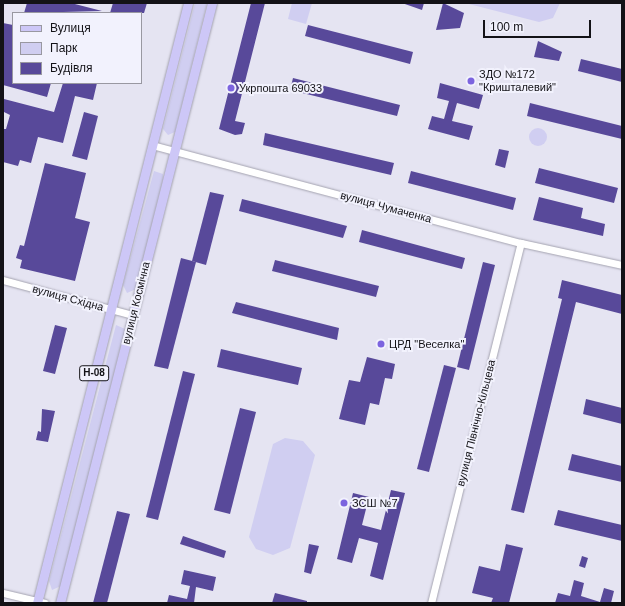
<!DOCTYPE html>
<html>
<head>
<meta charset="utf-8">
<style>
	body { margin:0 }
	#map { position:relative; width:625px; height:606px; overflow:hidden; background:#e5e4f2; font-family:Helvetica,sans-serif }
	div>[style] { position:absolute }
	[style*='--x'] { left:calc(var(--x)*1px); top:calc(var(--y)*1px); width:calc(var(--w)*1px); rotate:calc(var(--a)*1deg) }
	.green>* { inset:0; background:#d0cef1 }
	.round { border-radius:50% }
	.building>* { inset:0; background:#58499a }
	.roads { filter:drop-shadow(0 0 1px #a4a3b0) drop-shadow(0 0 1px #a4a3b0) }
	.minor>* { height:7px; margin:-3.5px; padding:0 3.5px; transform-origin:3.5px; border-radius:3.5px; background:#fff }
	.major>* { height:9px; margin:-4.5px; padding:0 4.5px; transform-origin:4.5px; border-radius:4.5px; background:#cdc7f7 }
	.dots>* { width:11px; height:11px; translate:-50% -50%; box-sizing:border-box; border:2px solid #f2f2fd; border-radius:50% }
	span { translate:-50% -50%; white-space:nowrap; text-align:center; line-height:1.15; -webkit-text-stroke:4px #f2f2fd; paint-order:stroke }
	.shield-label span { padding:1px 3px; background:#f2f2fd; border:1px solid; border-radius:3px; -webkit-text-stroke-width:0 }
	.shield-label { font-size:10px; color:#131217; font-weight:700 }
	.poi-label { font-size:11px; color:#131217 }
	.left { translate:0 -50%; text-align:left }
	.street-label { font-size:11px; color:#131217 }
	.frame { position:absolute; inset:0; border:4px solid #131217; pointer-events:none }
	.legend { position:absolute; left:12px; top:12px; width:130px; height:72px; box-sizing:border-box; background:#f2f2fd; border:1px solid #9998a1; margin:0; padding:5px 7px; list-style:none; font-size:12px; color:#131217 }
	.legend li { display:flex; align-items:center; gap:8px; height:20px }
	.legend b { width:20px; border:1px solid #9998a1 }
	.scale { position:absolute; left:483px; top:20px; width:108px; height:18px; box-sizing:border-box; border:2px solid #131217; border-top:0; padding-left:5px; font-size:12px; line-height:14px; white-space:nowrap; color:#131217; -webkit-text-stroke:3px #f2f2fd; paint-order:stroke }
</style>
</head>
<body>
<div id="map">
	<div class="green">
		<i style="clip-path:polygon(195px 3px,207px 3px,175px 132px,168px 135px,163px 129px)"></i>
		<i style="clip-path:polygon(292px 3px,312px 3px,306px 24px,288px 19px)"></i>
		<i style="clip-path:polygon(465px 3px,560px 3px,553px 18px,539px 22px)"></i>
		<i class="round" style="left:529px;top:128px;width:18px;height:18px"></i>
		<i style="clip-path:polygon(154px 171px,163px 174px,163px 179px,136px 289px,127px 293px,123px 285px)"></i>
		<i style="clip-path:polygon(116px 325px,125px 329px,61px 586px,52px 590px,49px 581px)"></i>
		<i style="clip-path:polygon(285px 438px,303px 441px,315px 455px,290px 548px,273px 555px,256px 549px,249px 537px,273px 444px)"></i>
	</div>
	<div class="building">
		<i style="clip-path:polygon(27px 3px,71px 3px,102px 11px,24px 13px)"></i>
		<i style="clip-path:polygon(113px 3px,147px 3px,144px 13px,110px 13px)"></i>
		<i style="clip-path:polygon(251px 3px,265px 3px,235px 121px,245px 123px,242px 134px,235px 135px,219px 129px)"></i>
		<i style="clip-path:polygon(402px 3px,424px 3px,422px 10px)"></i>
		<i style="clip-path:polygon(443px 3px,464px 13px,460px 28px,436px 30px)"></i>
		<i style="clip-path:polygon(3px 23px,13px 25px,13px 83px,51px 83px,47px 97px,3px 85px)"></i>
		<i style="clip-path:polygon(308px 25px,413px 52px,410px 64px,305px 36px)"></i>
		<i style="clip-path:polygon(538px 41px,562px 52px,559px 61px,534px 57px)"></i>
		<i style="clip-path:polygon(581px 59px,622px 69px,622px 82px,578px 71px)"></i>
		<i style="clip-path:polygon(293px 78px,400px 105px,397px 116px,290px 90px)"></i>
		<i style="clip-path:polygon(63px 83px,97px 83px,93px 100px,75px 96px,63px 143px,38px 137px,31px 163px,20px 160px,18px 166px,3px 162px,3px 129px,6px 129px,10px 115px,4px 112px,4px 99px,54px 112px)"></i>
		<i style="clip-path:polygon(440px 83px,483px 95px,479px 109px,457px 103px,452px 121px,473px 126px,469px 140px,428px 129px,432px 116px,444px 119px,449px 101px,437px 98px)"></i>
		<i style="clip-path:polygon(530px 103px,622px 126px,622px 139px,527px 116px)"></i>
		<i style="clip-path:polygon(84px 112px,98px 116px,87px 160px,72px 156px)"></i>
		<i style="clip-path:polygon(265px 133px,394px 163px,391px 175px,263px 145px)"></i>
		<i style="clip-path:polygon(499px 149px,509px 151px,505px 168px,495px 165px)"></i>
		<i style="clip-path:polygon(45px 163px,86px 173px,75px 218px,90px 222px,75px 281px,20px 268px,22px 260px,16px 258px,20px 245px,24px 246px)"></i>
		<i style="clip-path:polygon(539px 168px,618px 188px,614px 203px,535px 183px)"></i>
		<i style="clip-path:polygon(411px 171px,516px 198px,513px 210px,408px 183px)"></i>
		<i style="clip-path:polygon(210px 192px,224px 195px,206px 265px,192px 261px)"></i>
		<i style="clip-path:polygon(539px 197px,583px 208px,581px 218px,605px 224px,603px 236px,533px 220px)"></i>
		<i style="clip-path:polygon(242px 199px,347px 226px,343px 238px,239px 211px)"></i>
		<i style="clip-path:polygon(362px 230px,465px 258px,462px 269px,359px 242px)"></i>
		<i style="clip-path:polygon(181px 258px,196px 262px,168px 369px,154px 366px)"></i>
		<i style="clip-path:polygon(275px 260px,379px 286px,376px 297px,272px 271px)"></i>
		<i style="clip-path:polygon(483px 262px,495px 265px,469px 370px,457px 367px)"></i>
		<i style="clip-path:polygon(562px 280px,622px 295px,622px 314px,576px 302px,524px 513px,511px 510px,562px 299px,558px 298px)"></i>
		<i style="clip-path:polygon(236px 302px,339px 328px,337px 340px,232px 313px)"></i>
		<i style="clip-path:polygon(55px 325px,67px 328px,55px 374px,43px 371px)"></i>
		<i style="clip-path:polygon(221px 349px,302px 368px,298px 385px,217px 367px)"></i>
		<i style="clip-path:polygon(367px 357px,395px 364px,392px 379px,385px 378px,379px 405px,370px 403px,365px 425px,339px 419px,349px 380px,360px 382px)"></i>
		<i style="clip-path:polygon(444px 365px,456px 368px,429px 472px,417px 469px)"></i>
		<i style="clip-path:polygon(183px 371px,195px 374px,158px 520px,146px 517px)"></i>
		<i style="clip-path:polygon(586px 399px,622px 408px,622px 424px,583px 414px)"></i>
		<i style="clip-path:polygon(240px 408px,256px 412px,230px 514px,214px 510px)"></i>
		<i style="clip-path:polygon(42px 409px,55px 411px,48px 442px,36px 440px,38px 431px,41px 432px)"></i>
		<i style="clip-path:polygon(572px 454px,622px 466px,622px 482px,568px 470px)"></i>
		<i style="clip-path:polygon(391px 490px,405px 493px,383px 580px,370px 576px,378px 543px,359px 538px,352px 563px,337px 559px,353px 493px,369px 497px,362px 525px,381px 530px)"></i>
		<i style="clip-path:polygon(558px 510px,622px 525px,622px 541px,554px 525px)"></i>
		<i style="clip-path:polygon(117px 511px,130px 514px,107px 603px,93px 603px)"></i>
		<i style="clip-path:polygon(183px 536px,226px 551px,224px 558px,180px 544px)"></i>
		<i style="clip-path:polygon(309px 544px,319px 546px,311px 574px,304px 572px)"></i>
		<i style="clip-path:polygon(506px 544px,523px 548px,509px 603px,491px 603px,493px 598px,472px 593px,479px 566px,500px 571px)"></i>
		<i style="clip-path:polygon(582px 556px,588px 558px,585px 568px,579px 566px)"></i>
		<i style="clip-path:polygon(184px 570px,216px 577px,213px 591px,196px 587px,194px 603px,167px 603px,169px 595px,187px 599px,190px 586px,181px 584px)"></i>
		<i style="clip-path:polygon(574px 580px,584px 583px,581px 596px,600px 602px,604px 588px,614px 591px,611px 603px,555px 603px,558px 593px,570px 596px)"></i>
		<i style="clip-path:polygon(275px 593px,307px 601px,307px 603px,272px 603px)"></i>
	</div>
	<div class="roads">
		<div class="minor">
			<i style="--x:152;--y:145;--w:382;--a:14.9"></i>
			<i style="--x:521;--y:243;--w:103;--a:12.3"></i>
			<i style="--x:3;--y:280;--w:135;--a:15.1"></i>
			<i style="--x:3;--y:593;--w:43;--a:13.4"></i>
			<i style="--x:431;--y:603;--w:371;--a:-76"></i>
		</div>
		<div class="major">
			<i style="--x:37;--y:603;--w:619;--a:-75.87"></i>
			<i style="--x:60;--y:603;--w:619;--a:-75.78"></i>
		</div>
	</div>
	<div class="dots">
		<i style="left:471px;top:81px;background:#7c64df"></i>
		<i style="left:231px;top:88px;background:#7c64df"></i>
		<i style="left:381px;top:344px;background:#7c64df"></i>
		<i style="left:344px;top:503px;background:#7c64df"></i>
	</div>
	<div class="shield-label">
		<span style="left:94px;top:373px">Н-08</span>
	</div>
	<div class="poi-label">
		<span class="left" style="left:479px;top:81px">ЗДО №172<br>"Кришталевий"</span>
		<span class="left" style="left:239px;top:88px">Укрпошта 69033</span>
		<span class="left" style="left:389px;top:344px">ЦРД "Веселка"</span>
		<span class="left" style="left:352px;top:503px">ЗСШ №7</span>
	</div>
	<div class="street-label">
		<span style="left:386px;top:207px;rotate:15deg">вулиця Чумаченка</span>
		<span style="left:68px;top:298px;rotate:15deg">вулиця Східна</span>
		<span style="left:136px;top:303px;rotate:-76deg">вулиця Космічна</span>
		<span style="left:476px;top:423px;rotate:-76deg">вулиця Північно-Кільцева</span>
	</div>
	<div class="frame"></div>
	<ul class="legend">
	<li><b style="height:5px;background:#cdc7f7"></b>Вулиця</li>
	<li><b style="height:11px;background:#d0cef1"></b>Парк</li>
	<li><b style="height:11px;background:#58499a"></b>Будівля</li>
	</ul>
	<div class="scale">100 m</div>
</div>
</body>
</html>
